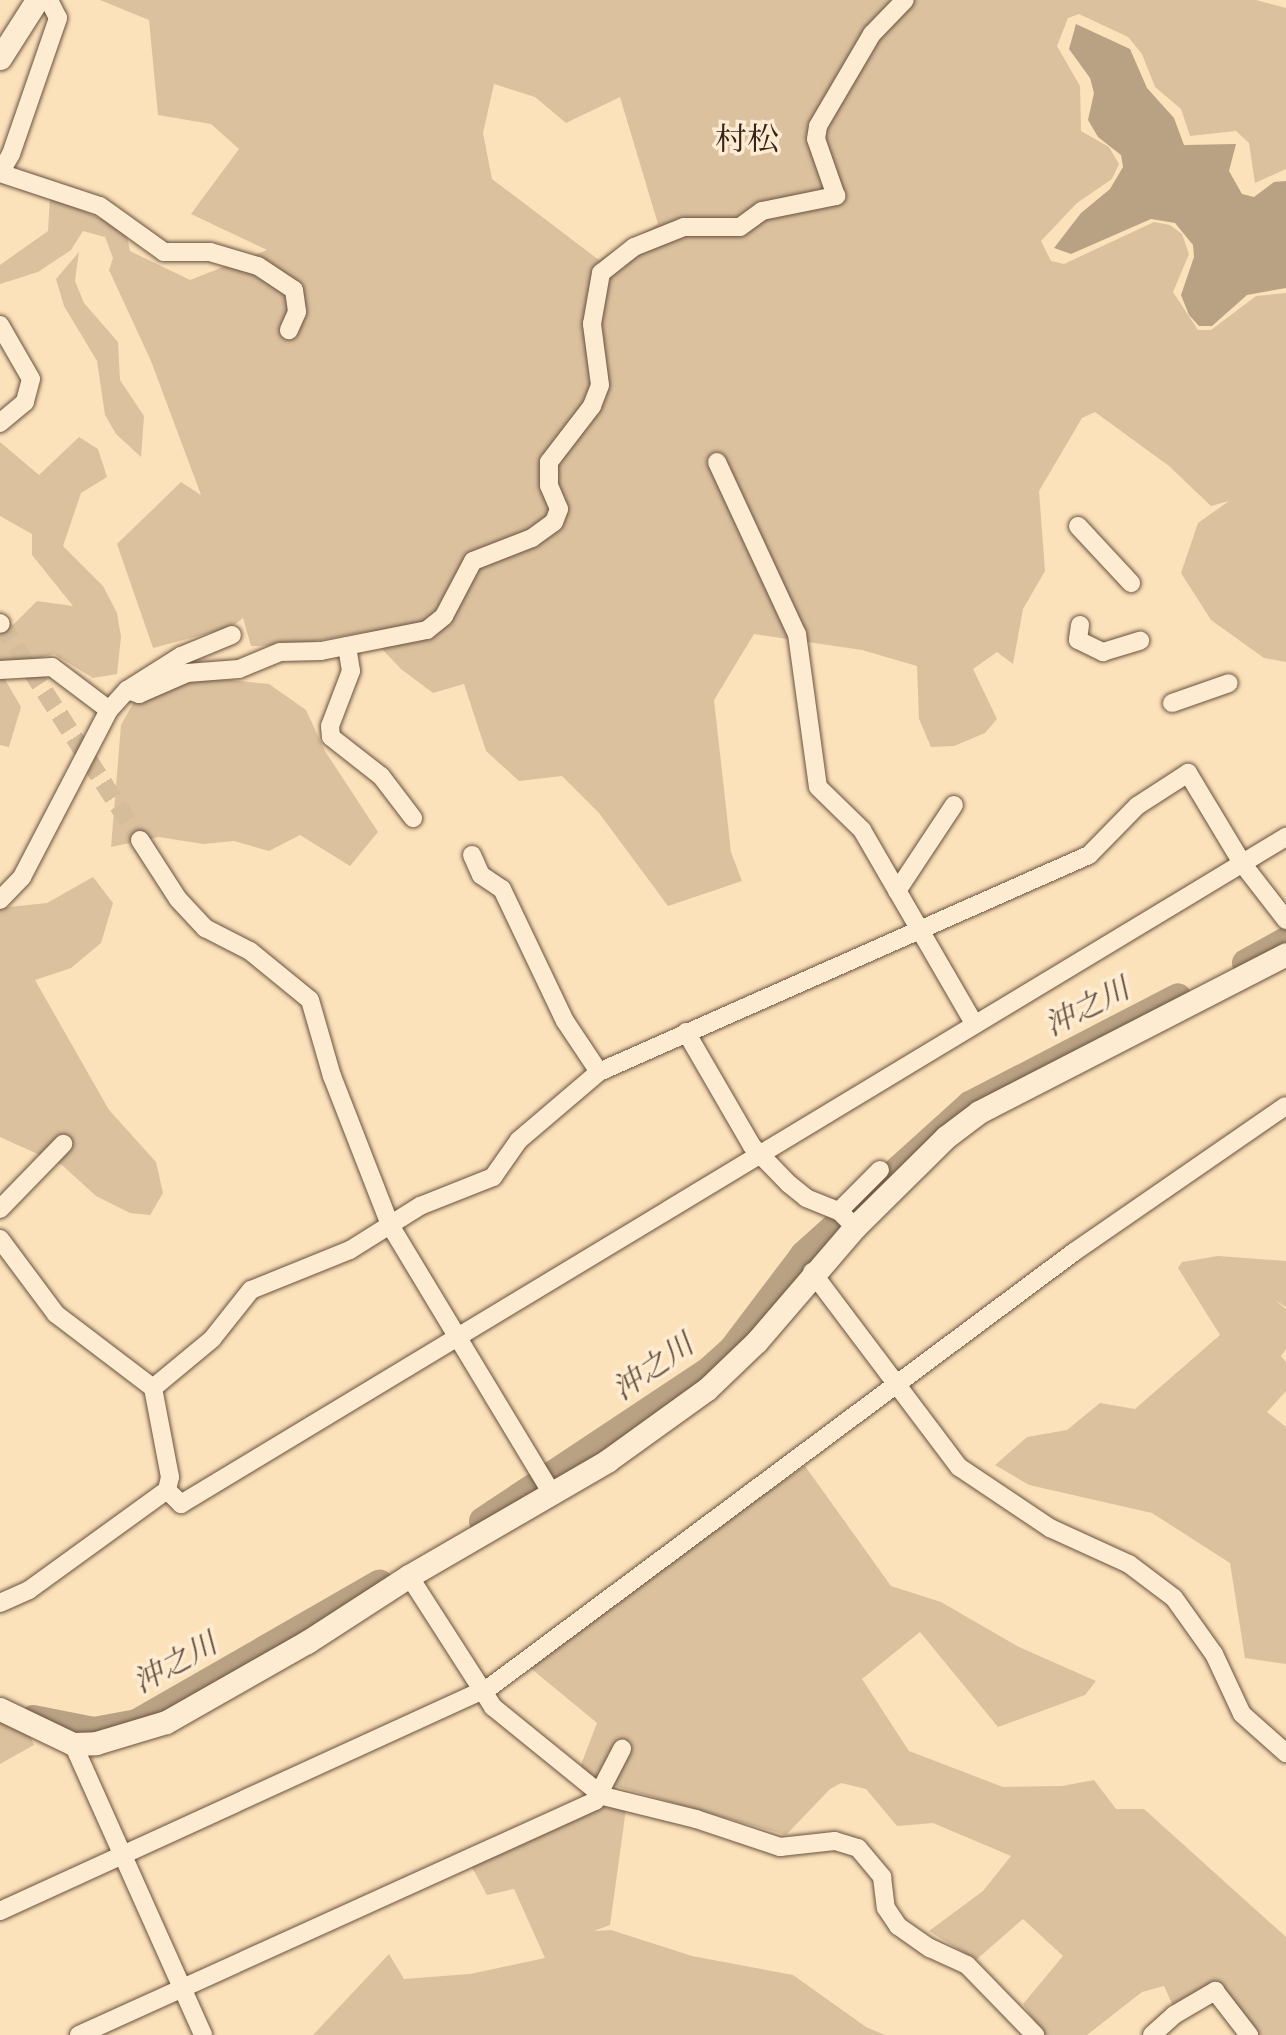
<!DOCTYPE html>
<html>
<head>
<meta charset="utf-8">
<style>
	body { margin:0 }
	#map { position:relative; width:1286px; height:2035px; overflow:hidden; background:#fce2ba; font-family:"IM FELL Great Primer","Noto Serif JP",serif }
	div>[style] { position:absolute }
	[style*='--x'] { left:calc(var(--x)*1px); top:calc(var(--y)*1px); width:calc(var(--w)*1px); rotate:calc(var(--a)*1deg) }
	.green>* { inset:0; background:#dbc19e }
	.water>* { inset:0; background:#b9a183 }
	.river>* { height:28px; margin:-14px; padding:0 14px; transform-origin:14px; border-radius:14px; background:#b9a183 }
	.minor-tunnel>* { height:18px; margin-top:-9px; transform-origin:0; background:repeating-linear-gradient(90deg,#d5bc9a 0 18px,transparent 0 27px) }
	.roads { filter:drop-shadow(0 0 2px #695240) drop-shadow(0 0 2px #695240) }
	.minor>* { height:18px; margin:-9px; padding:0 9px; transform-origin:9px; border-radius:9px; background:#fdecd2 }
	.tertiary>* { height:23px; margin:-11.5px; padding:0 11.5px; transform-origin:11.5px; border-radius:11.5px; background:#fdecd2 }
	span { translate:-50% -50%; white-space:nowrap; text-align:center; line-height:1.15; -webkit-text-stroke:7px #fdecd2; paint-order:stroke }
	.water-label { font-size:30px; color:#654e3d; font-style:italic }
	.quarter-label { font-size:32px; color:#382218 }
</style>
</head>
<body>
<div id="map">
	<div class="green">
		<i style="clip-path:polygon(evenodd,100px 0,1256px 0,1286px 8px,1286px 169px,1255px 183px,1249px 143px,1236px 131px,1190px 136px,1181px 109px,1155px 87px,1142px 54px,1128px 37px,1079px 14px,1068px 18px,1057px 46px,1080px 86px,1081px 131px,1109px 147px,1119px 164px,1112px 179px,1077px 203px,1041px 241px,1051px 261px,1064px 264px,1154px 222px,1170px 225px,1182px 234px,1189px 254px,1173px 292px,1198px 330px,1211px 330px,1256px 296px,1286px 293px,1286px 662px,1264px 658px,1211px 620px,1181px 573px,1198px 523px,1229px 501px,1211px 506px,1169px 466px,1095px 412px,1082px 418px,1039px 491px,1045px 571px,1023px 609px,1013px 664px,997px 652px,973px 669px,997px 719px,985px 733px,954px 746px,931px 747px,919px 719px,917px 666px,862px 650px,754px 634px,714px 700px,731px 852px,742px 881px,668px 906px,599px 813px,562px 776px,519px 781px,486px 751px,464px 684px,433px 693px,401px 669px,366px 632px,292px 645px,251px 646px,243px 618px,232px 627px,153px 648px,117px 544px,181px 482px,201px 495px,151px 361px,109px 270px,113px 258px,105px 237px,83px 231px,71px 250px,38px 272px,0 284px,0 265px,48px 231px,50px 196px,126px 230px,130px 251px,190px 280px,267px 250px,191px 214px,239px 149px,211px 124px,158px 115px,149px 20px,100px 0,494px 84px,535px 97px,566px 123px,620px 97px,658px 224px,599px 260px,492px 179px,483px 133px,494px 84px)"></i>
		<i style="clip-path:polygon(79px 252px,75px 281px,84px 303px,118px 342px,120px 380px,144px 416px,141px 457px,116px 434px,105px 415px,97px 361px,64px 306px,56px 279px)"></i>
		<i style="clip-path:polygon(79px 437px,98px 449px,107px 477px,81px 493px,63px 546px,103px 586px,117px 613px,121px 637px,117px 674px,93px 678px,54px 654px,0 668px,0 619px,11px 627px,37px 601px,73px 606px,32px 555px,32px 534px,0 516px,0 442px,39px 475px)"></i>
		<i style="clip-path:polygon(0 671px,21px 707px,9px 747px,0 745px)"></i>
		<i style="clip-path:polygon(201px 677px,269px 684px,306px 710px,325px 751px,378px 832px,350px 866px,300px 835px,269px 851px,234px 841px,203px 844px,159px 837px,111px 847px,121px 725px,136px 698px)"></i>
		<i style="clip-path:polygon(93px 877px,113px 903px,101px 943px,71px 968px,35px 980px,109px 1110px,156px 1162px,163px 1193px,150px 1215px,130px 1213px,96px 1196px,62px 1165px,0 1137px,0 908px,47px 903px)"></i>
		<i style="clip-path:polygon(1218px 1256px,1286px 1261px,1286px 1307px,1275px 1300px,1286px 1309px,1286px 1349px,1281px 1356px,1286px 1362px,1286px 1391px,1267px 1412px,1286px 1427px,1286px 1664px,1245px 1658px,1230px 1563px,1152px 1513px,1029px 1485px,995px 1465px,1027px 1437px,1067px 1430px,1100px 1403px,1135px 1409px,1220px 1335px,1178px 1268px,1182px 1262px)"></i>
		<i style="clip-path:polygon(805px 1466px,891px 1586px,941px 1602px,1019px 1647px,1096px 1681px,1085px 1695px,998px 1727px,920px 1632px,862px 1679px,909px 1751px,1003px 1787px,1062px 1786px,1094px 1780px,1116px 1809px,1144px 1809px,1286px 1937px,1286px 2035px,1257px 2035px,1212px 1982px,1175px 2010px,1164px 1986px,1142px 1992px,1087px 2035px,1044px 2035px,1023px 2004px,1063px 1956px,1023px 1919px,976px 1960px,929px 1931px,983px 1891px,1011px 1856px,933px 1823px,897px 1826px,866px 1789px,841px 1783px,830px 1789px,786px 1835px,577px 1775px,597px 1723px,522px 1661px)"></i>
		<i style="clip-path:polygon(0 1715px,30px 1735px,34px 1745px,0 1764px)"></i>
		<i style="clip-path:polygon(612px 1805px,626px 1809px,610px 1925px,594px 1931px,611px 1930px,692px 1956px,793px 1975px,866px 2027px,885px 2035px,313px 2035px,389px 1954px,404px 1979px,470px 1974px,545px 1958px,514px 1889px,487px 1895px,469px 1862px,595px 1807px)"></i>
	</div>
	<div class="water">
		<i style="clip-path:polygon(1076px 24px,1130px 49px,1147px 88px,1174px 118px,1184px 145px,1236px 144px,1229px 171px,1242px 194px,1254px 197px,1274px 182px,1286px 181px,1286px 288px,1247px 295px,1212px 326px,1199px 326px,1189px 315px,1181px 295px,1194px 257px,1193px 245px,1175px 223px,1151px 219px,1071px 254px,1054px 248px,1081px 213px,1110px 189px,1123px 167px,1121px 155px,1098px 137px,1088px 120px,1094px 93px,1090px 78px,1069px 49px)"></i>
	</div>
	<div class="river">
		<i style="--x:1246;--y:963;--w:46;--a:-28.8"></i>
		<i style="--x:483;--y:1521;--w:273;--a:-33.6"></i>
		<i style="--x:710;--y:1370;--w:31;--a:-42"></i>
		<i style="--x:733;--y:1349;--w:118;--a:-52.9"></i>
		<i style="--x:804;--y:1255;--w:224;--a:-42.1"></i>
		<i style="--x:970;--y:1105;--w:234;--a:-27.4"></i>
		<i style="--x:33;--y:1719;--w:62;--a:11.1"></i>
		<i style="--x:94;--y:1731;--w:44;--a:-10.5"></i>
		<i style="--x:137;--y:1723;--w:280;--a:-29.9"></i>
	</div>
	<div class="minor-tunnel">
		<i style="--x:1;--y:624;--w:257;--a:57.2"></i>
	</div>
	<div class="roads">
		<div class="minor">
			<i style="--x:0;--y:173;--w:105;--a:18.3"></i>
			<i style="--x:100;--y:206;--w:79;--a:35.7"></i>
			<i style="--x:164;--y:252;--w:46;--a:0"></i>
			<i style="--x:210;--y:252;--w:50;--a:16.3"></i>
			<i style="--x:258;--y:266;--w:43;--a:33.7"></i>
			<i style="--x:294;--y:290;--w:22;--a:82"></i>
			<i style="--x:297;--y:312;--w:20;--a:114"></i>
			<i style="--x:0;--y:173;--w:22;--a:-60"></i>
			<i style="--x:11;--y:154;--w:144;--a:-70.9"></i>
			<i style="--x:58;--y:18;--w:20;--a:-117"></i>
			<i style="--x:0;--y:325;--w:62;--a:60.1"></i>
			<i style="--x:31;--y:379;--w:24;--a:105"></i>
			<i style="--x:25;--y:402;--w:33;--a:140"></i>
			<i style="--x:717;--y:462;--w:190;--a:65.1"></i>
			<i style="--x:797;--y:634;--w:154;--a:82.2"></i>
			<i style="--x:818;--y:787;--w:62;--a:44.3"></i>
			<i style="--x:862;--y:830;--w:223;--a:59.9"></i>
			<i style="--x:1078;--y:526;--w:78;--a:47.1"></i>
			<i style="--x:0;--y:623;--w:1;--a:45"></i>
			<i style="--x:1080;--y:625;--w:15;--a:98"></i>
			<i style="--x:1078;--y:640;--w:28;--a:26"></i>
			<i style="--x:1103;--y:652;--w:39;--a:-17"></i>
			<i style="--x:347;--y:646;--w:25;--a:81"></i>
			<i style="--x:351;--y:671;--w:59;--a:110.9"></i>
			<i style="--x:330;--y:726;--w:11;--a:85"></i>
			<i style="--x:331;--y:737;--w:63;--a:38"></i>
			<i style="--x:381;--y:776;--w:53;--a:52.7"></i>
			<i style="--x:0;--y:670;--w:52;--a:-3.3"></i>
			<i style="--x:52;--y:667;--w:71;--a:37"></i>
			<i style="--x:127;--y:690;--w:13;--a:18"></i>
			<i style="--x:139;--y:694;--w:52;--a:-23.6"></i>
			<i style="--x:187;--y:673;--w:52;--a:-4.4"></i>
			<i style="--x:239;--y:669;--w:44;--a:-22.5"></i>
			<i style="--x:280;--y:652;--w:41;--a:-1.4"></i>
			<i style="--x:321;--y:651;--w:108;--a:-11.2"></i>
			<i style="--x:427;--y:630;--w:22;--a:-39"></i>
			<i style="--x:444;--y:616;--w:62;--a:-62.2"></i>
			<i style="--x:473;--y:561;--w:63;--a:-21.3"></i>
			<i style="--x:532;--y:538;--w:27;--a:-36"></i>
			<i style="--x:554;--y:522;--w:14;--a:-69"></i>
			<i style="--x:559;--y:509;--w:25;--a:-113"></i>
			<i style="--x:549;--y:486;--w:24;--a:-90"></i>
			<i style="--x:549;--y:462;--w:71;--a:-52.5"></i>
			<i style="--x:592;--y:406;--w:22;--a:-69"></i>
			<i style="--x:600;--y:385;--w:62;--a:-97.5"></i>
			<i style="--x:592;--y:324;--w:52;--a:-80"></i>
			<i style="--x:601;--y:273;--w:42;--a:-38.2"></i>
			<i style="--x:634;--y:247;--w:54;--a:-21.8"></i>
			<i style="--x:684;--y:227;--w:56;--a:0"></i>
			<i style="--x:740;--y:227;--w:27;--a:-36"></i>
			<i style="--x:762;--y:211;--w:76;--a:-11.5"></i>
			<i style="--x:836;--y:196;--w:60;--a:-109.3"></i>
			<i style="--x:816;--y:139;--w:13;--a:-81"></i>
			<i style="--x:818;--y:126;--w:107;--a:-59.6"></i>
			<i style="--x:872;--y:34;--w:47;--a:-45.9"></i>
			<i style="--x:1172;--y:703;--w:60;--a:-19.3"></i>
			<i style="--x:140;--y:840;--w:70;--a:57.2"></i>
			<i style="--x:178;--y:899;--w:40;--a:47"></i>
			<i style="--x:205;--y:928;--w:51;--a:27.1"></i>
			<i style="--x:250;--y:951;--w:77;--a:39.2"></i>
			<i style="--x:310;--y:1000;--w:79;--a:73.9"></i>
			<i style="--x:332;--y:1076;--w:160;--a:68.7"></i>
			<i style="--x:390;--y:1225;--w:314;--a:58.9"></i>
			<i style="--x:472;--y:855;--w:22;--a:66"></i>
			<i style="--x:481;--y:875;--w:25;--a:34"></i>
			<i style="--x:502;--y:889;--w:146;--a:64.5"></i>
			<i style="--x:565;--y:1021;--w:61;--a:56.3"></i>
			<i style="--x:897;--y:891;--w:103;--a:-56.5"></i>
			<i style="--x:0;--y:900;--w:32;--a:-46"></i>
			<i style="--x:22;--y:877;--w:188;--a:-62.5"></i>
			<i style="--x:109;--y:710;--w:27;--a:-48"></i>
			<i style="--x:127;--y:690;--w:64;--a:-32.2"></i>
			<i style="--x:181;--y:656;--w:55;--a:-22.4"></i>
			<i style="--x:686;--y:1032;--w:132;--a:59.9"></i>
			<i style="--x:752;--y:1146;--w:53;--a:45.8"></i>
			<i style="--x:789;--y:1184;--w:22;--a:39"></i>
			<i style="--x:806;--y:1198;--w:35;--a:22"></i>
			<i style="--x:839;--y:1211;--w:23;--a:45"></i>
			<i style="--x:0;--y:1209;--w:91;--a:-45.9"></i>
			<i style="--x:839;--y:1211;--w:58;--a:-45"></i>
			<i style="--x:0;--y:1239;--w:94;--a:53.3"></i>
			<i style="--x:56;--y:1314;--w:122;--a:37.3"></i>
			<i style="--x:812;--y:1272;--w:244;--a:53"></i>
			<i style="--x:959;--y:1467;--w:110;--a:33.8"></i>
			<i style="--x:1050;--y:1528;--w:87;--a:24.5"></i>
			<i style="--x:1129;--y:1564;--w:56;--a:37.1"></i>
			<i style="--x:1174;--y:1598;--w:69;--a:54.5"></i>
			<i style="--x:1214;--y:1654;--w:66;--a:65"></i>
			<i style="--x:1242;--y:1714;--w:59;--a:41.6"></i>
			<i style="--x:167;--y:1490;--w:20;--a:45"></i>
			<i style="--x:181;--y:1504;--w:1291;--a:-31.12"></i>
			<i style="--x:409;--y:1576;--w:156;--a:57.3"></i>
			<i style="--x:493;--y:1707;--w:141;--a:39"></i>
			<i style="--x:603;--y:1796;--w:96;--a:13.9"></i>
			<i style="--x:696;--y:1819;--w:89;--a:18.4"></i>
			<i style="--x:780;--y:1847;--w:55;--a:-6.2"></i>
			<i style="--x:835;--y:1841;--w:24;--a:17"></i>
			<i style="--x:858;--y:1848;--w:38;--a:50"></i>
			<i style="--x:882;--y:1877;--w:31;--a:83"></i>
			<i style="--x:886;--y:1908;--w:22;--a:56"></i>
			<i style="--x:898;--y:1926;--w:39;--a:35"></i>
			<i style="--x:930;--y:1948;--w:41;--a:24.7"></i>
			<i style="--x:967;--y:1965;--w:98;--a:45.8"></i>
			<i style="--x:0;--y:1603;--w:32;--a:-24"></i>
			<i style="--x:29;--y:1590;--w:170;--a:-35.9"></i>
			<i style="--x:167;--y:1490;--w:13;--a:-77"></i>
			<i style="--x:170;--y:1477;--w:91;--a:-100.8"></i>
			<i style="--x:153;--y:1388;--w:77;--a:-39.7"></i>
			<i style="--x:212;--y:1339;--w:63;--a:-51.5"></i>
			<i style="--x:251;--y:1290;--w:107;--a:-22"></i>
			<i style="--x:350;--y:1250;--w:83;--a:-32.2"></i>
			<i style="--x:420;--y:1206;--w:79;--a:-21.7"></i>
			<i style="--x:493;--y:1177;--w:45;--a:-54.9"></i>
			<i style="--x:519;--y:1140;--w:105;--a:-40.4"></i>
			<i style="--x:599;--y:1072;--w:536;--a:-23.89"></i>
			<i style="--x:1089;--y:855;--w:69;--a:-45.6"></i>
			<i style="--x:1137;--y:806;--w:61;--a:-32.9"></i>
			<i style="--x:1188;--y:773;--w:105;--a:59"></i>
			<i style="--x:1242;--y:863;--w:72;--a:52.3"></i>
			<i style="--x:73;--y:1744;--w:319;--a:65.9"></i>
			<i style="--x:0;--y:1911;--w:539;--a:-24.57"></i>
			<i style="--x:490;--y:1687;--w:728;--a:-36.68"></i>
			<i style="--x:1074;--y:1252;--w:257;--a:-34.6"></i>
			<i style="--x:79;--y:2035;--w:567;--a:-24.39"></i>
			<i style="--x:595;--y:1801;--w:59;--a:-62.6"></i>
			<i style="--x:1152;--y:2035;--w:30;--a:-42"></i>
			<i style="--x:1174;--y:2015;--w:48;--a:-30.3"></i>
			<i style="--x:1215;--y:1991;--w:56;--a:52.3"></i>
		</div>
		<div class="tertiary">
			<i style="--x:0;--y:58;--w:69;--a:-57.5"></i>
			<i style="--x:0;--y:1709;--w:81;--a:25.6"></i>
			<i style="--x:73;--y:1744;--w:23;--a:-2"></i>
			<i style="--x:96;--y:1743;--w:73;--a:-16.7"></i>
			<i style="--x:166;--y:1722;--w:162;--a:-29.6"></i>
			<i style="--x:307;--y:1642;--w:121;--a:-32.9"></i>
			<i style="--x:409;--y:1576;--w:229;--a:-30.1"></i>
			<i style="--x:607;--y:1461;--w:123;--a:-35.8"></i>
			<i style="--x:707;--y:1389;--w:69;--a:-43.8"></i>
			<i style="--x:757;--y:1341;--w:150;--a:-49.3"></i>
			<i style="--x:855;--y:1227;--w:128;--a:-44.7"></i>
			<i style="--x:946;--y:1137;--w:41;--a:-37.1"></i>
			<i style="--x:979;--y:1112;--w:345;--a:-27.2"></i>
		</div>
	</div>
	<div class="water-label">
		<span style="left:1087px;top:1007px;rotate:-27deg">沖之川</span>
		<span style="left:653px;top:1367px;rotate:-35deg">沖之川</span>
		<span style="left:175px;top:1663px;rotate:-29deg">沖之川</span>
	</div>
	<div class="quarter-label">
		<span style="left:747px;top:140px">村松</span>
	</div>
</div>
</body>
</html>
